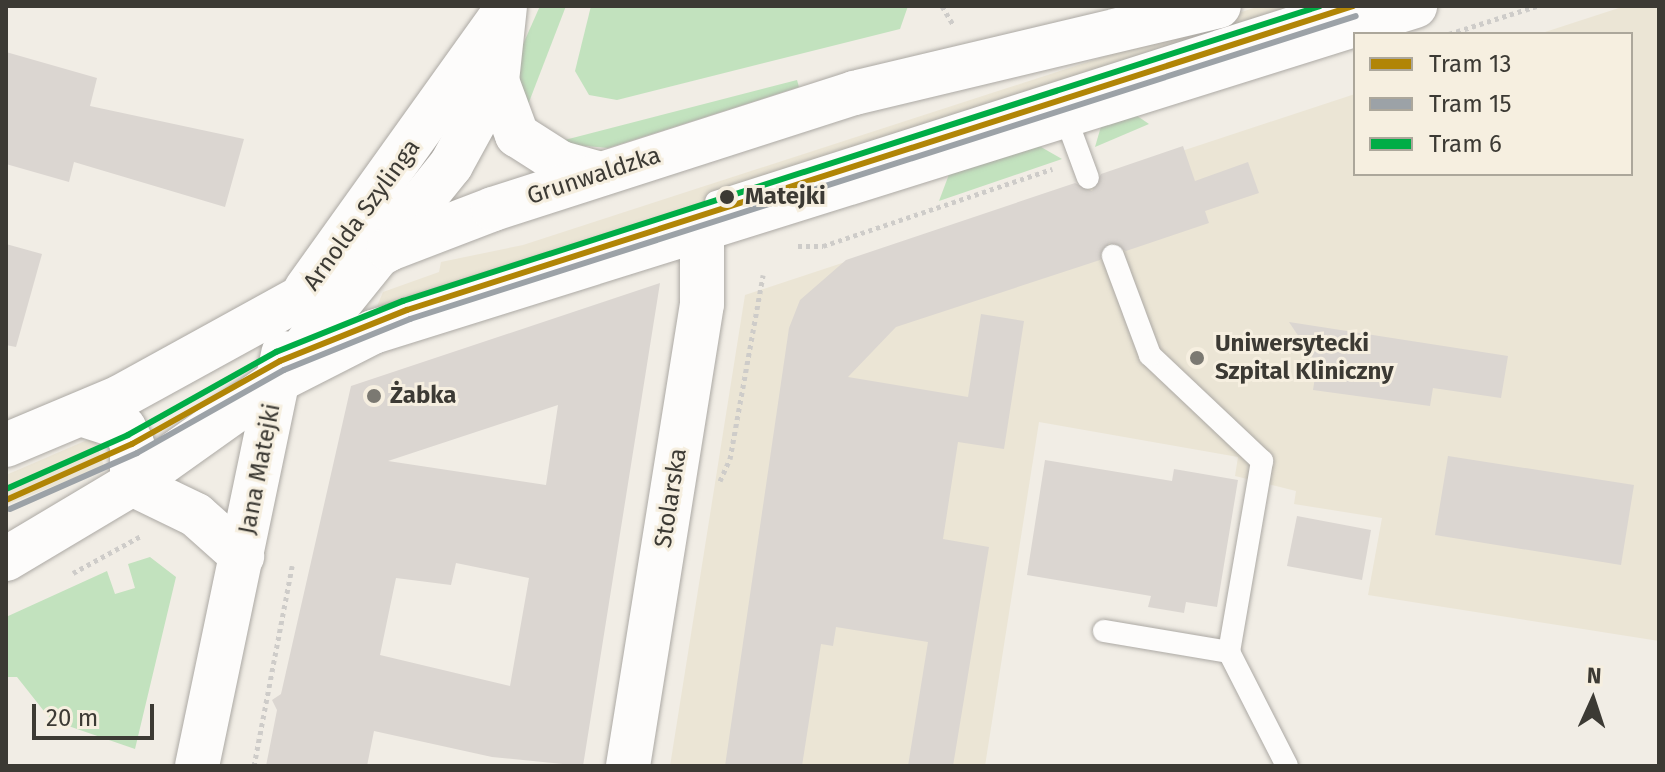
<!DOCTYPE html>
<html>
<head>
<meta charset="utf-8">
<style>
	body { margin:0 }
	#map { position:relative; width:1665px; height:772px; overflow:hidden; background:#f1ede5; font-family:"Fira Sans",sans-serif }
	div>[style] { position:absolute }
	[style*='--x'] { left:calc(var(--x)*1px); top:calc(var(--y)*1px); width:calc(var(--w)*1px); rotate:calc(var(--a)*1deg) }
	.built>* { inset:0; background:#ebe5d5 }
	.green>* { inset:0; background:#c2e2be }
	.building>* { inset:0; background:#dbd6d1 }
	.path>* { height:5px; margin-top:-2.5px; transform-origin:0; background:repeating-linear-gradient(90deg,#ceccc9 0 4px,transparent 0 8px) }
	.roads { filter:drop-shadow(0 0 2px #aca9a4) drop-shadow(0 0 2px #aca9a4) }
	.lane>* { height:22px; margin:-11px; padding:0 11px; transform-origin:11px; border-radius:11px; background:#fdfcfb }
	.street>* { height:44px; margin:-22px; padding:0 22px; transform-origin:22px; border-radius:22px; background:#fdfcfb }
	.secondary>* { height:44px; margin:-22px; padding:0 22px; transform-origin:22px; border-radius:22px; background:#fdfcfb }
	.tram-1>* { height:6px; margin:-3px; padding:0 3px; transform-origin:3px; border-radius:3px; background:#b18506 }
	.tram-2>* { height:6px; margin:-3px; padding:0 3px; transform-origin:3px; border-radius:3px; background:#9ca2a7 }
	.tram-3>* { height:6px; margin:-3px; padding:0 3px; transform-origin:3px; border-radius:3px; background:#00ad46 }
	.dots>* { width:22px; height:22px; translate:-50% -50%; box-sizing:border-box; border:4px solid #f6efe0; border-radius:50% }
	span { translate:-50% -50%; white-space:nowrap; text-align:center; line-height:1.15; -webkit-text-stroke:6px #f6efe0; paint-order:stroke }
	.street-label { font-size:24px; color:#3c3a34 }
	.stop-label { font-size:24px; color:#3c3a34; font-weight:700 }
	.left { translate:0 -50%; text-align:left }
	.poi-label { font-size:24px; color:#3c3a34; font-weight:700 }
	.frame { position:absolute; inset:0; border:8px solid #3c3a34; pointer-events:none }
	.legend { position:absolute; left:1353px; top:32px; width:280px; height:144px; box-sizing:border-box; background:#f6efe0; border:2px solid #aca79b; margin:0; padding:10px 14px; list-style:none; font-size:24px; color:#3c3a34 }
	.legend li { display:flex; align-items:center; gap:16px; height:40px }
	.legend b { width:40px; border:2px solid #aca79b }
	.north { position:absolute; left:1553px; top:660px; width:80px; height:80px; -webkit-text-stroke:6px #f6efe0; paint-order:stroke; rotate:3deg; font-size:22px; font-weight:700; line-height:32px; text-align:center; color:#3c3a34 }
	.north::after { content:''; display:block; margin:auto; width:28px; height:36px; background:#3c3a34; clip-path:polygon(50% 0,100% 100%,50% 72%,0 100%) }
	.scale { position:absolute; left:32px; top:704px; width:122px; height:36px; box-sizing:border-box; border:4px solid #3c3a34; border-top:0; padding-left:10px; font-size:24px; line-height:28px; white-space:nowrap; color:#3c3a34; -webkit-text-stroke:6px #f6efe0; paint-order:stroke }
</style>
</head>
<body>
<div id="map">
	<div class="built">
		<i style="clip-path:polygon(1260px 6px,1391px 6px,370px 323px,383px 292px,439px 272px,441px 262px,523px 245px)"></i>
		<i style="clip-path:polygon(1625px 6px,1659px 6px,1659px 641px,1368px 595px,1382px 518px,1294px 504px,1296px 491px,1235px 476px,1238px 457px,1039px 422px,985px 766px,670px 766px,745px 295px,1355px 94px,1355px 174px,1631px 174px,1631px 34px,1539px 34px)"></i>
		<i style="clip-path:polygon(94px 437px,104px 466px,6px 505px,6px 475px)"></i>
	</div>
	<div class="green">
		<i style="clip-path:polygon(540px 6px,566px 6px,524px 115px,516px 60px)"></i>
		<i style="clip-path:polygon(591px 6px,908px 6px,900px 29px,617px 100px,589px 95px,575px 71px)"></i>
		<i style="clip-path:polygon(797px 80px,799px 87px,608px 148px,553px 143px)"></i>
		<i style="clip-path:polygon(1130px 111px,1149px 124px,1095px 147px,1102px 123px)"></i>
		<i style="clip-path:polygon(1034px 143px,1062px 159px,939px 201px,951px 169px)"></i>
		<i style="clip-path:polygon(150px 557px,176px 577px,135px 749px,51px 720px,17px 677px,6px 677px,6px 617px,107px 571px,115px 594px,135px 588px,128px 564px)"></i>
	</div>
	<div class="building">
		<i style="clip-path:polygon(6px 52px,97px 78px,90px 106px,244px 139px,225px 207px,74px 162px,69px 182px,6px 164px)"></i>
		<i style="clip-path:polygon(1183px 146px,1195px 181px,1248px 162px,1259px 193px,1205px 211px,1209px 223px,1126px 251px,1109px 243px,1100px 260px,896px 327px,848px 377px,968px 397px,981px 314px,1024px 321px,1004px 449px,958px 442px,943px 539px,989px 547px,953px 766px,908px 766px,928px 642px,836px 627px,833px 646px,821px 644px,802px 766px,725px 766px,789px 328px,800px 300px,846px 260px,1075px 183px,1092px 191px,1101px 174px)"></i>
		<i style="clip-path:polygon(6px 244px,42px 254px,16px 347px,6px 345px)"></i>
		<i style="clip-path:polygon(evenodd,660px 283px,583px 766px,492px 757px,374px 731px,367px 766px,266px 766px,277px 710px,272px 700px,281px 694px,351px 386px,660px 283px,558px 405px,546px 485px,388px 461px,558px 405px,660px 283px,456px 563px,529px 578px,510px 686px,380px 655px,396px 578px,451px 585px,456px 563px)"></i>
		<i style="clip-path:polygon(1289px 322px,1508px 356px,1501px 398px,1433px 388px,1430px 406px,1313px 390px,1317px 364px)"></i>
		<i style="clip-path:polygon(1448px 456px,1634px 485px,1621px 565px,1435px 535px)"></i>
		<i style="clip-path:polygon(1045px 460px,1172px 481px,1174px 469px,1238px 480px,1217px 607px,1186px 602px,1184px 613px,1148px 607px,1151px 596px,1027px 575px)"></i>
		<i style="clip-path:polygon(1297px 516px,1371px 530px,1362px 580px,1287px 566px)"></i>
	</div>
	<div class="path">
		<i style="--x:942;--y:6;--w:23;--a:59"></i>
		<i style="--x:1449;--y:34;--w:92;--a:-17.7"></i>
		<i style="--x:798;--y:246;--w:25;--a:0"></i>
		<i style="--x:823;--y:246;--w:242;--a:-18.6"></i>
		<i style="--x:720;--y:481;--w:24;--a:-66"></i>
		<i style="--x:730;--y:459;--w:187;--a:-79.8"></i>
		<i style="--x:73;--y:573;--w:77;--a:-28.6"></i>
		<i style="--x:254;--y:766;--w:204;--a:-79.2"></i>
	</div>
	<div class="roads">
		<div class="lane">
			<i style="--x:1064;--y:113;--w:69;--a:69.7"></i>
			<i style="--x:716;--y:202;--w:643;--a:-17.76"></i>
			<i style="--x:1104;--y:631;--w:127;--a:9.5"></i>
			<i style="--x:1229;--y:652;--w:194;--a:-80.2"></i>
			<i style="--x:1262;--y:461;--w:154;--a:-136.6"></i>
			<i style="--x:1150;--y:355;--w:106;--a:-110.5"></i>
			<i style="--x:1229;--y:652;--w:128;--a:63"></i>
		</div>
		<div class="street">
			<i style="--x:132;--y:484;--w:71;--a:25.8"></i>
			<i style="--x:196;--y:515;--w:62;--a:41.7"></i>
			<i style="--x:197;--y:766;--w:422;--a:-78.2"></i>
			<i style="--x:628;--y:766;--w:468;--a:-80.9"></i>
			<i style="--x:702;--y:304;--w:75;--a:-90"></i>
		</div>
		<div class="secondary">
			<i style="--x:497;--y:81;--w:58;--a:69.7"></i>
			<i style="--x:517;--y:135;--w:52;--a:32.5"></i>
			<i style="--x:561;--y:163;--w:41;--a:15.4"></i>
			<i style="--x:306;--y:289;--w:335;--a:-54.4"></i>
			<i style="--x:288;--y:367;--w:260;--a:-51.1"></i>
			<i style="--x:451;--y:165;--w:96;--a:-61.3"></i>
			<i style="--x:497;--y:81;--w:75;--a:-83.9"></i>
			<i style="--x:84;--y:415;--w:42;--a:18"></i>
			<i style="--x:124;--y:428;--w:18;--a:63"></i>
			<i style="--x:132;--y:444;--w:40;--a:90"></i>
			<i style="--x:6;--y:445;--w:124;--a:-22.8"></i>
			<i style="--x:120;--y:397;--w:307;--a:-28.8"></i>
			<i style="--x:389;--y:249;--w:111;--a:-21"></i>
			<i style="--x:493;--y:209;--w:379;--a:-17.8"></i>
			<i style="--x:854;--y:93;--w:375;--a:-13.4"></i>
			<i style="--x:6;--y:559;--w:147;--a:-30.8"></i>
			<i style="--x:132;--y:484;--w:178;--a:-35.4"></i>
			<i style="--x:277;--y:381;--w:108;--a:-27"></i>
			<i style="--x:373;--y:332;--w:1092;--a:-17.37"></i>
		</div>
	</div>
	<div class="tram-1">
		<i style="--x:6;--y:500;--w:138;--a:-24"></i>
		<i style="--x:132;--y:444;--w:170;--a:-29.3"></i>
		<i style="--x:280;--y:361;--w:137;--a:-21.9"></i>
		<i style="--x:407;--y:310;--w:994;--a:-17.81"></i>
	</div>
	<div class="tram-2">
		<i style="--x:10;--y:509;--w:139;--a:-23.8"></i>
		<i style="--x:137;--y:453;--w:169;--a:-29.5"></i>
		<i style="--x:284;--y:370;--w:136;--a:-22"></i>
		<i style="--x:410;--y:319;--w:993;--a:-17.76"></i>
	</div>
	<div class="tram-3">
		<i style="--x:6;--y:489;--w:133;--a:-23.9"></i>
		<i style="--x:128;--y:435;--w:170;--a:-29.3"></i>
		<i style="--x:276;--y:352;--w:137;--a:-21.9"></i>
		<i style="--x:403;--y:301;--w:963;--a:-17.83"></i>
	</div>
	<div class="dots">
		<i style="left:727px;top:197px;background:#3c3a34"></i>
		<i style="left:1197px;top:358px;background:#7b7972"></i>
		<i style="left:374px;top:396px;background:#7b7972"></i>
	</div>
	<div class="street-label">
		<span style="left:594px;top:176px;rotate:-18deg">Grunwaldzka</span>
		<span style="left:362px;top:215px;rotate:-54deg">Arnolda Szylinga</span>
		<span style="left:260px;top:469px;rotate:-79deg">Jana Matejki</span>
		<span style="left:671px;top:498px;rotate:-81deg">Stolarska</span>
	</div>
	<div class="stop-label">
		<span class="left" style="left:745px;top:197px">Matejki</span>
	</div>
	<div class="poi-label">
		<span class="left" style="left:1215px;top:358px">Uniwersytecki<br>Szpital Kliniczny</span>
		<span class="left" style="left:390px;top:396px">Żabka</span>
	</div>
	<div class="frame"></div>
	<ul class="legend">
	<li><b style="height:10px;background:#b18506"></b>Tram 13</li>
	<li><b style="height:10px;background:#9ca2a7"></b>Tram 15</li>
	<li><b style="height:10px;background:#00ad46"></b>Tram 6</li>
	</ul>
	<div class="north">N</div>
	<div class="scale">20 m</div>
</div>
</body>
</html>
